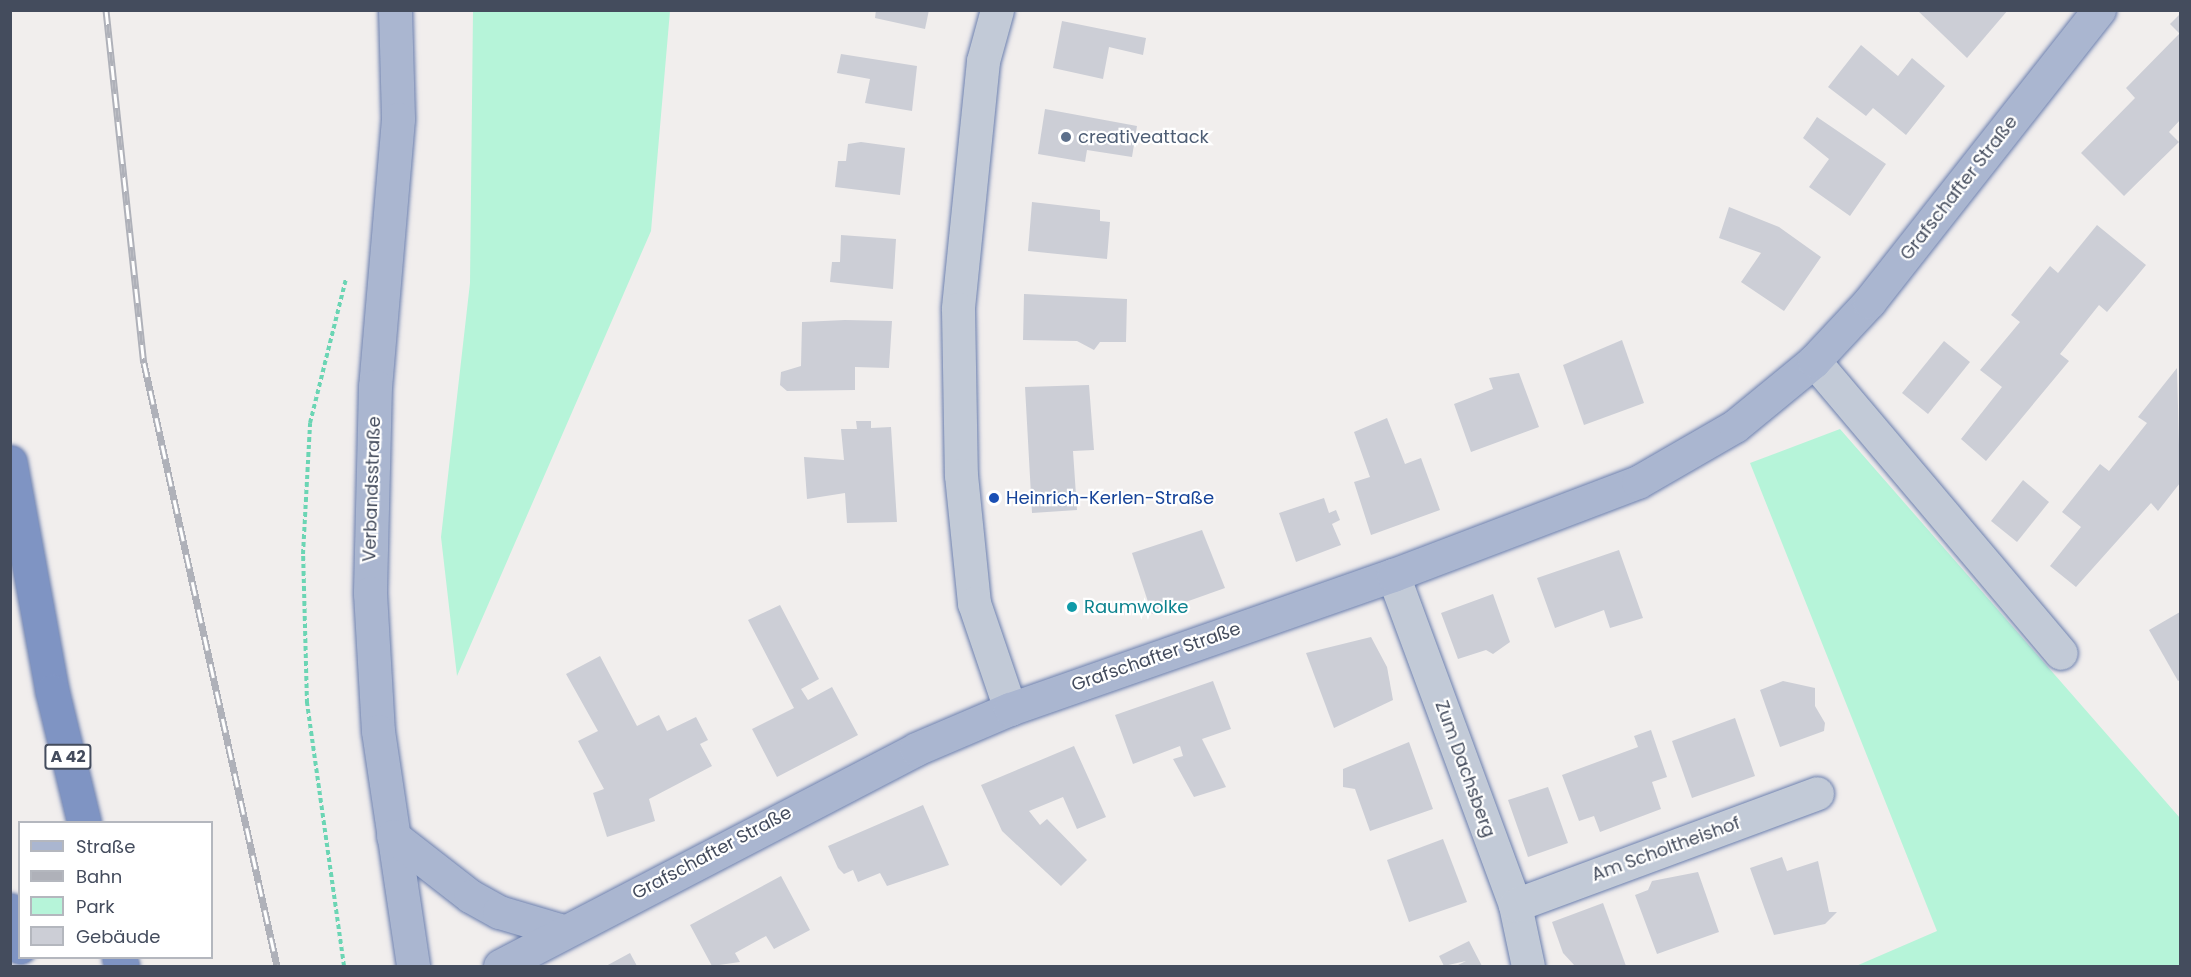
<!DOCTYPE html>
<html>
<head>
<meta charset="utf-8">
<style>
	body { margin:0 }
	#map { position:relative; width:2191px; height:977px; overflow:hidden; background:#f1eeed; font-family:Poppins,sans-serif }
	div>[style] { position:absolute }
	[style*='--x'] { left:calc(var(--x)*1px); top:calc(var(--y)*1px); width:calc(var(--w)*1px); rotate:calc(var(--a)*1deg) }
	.green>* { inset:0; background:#b6f4d9 }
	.building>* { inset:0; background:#ccced6 }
	.path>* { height:4px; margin-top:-2px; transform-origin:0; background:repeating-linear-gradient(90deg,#6bd5b4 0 4.5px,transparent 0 7.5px) }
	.roads { filter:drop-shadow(0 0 2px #6b7fae) drop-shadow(0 0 2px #6b7fae) }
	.minor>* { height:33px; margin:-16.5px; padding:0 16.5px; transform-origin:16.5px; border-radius:16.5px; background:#c2cad7 }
	.major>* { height:33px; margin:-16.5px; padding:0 16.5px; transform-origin:16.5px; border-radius:16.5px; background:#aab6d0 }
	.highway>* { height:33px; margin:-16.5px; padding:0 16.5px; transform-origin:16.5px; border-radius:16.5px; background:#7f94c3 }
	.rail>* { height:7px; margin-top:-3.5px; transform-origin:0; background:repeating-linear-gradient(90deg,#fff 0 14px,#afb1b9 0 28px); box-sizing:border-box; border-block:2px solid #afb1b9 }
	.dots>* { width:16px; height:16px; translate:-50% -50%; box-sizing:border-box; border:3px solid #fff; border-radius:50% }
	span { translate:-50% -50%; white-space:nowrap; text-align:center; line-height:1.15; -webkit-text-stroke:4.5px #fff; paint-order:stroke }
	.shield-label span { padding:2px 4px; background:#fff; border:2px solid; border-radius:4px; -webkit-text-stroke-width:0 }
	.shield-label { font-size:16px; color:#444c5d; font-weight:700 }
	.service-label { font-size:18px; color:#4e5e75 }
	.left { translate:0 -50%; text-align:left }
	.street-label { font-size:18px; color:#444c5d }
	.transit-label { font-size:18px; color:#164399 }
	.culture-label { font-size:18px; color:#0d838f }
	.frame { position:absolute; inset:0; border:12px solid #444c5d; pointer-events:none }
	.legend { position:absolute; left:18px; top:821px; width:195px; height:138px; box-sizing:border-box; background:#fff; border:2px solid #b4b7be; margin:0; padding:8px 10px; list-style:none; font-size:18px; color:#444c5d }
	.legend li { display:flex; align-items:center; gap:12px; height:30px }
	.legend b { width:30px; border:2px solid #b4b7be }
</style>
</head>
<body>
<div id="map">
	<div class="green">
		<i style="clip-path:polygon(473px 11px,670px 11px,651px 231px,457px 676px,441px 537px,470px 283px)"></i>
		<i style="clip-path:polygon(1840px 429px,2180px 818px,2180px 966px,1856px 966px,1937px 931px,1750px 463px)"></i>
	</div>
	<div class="building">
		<i style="clip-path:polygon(876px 10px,929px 10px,925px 29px,875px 18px)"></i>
		<i style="clip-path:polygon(1917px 10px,2008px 10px,1967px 58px)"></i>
		<i style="clip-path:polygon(2180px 14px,2180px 34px,2170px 24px)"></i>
		<i style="clip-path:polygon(1062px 21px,1146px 38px,1143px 55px,1109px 47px,1103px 79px,1053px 68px)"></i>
		<i style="clip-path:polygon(2179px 34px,2180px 120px,2169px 132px,2179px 142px,2124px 196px,2081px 153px,2135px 98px,2126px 88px)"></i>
		<i style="clip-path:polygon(1861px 45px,1898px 76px,1912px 58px,1945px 86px,1906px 135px,1873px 108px,1866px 116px,1828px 87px)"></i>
		<i style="clip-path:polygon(841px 54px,917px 66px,912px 111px,865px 103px,870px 79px,837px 73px)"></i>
		<i style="clip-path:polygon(1045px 109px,1137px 126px,1132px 157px,1087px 150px,1085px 162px,1038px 154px)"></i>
		<i style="clip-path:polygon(1817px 117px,1886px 164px,1850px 216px,1809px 187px,1829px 159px,1803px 138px)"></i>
		<i style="clip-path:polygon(861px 142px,905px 148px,900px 195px,835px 187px,838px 161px,846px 161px,848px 144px)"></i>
		<i style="clip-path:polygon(1032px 202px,1100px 210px,1100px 221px,1110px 222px,1107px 259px,1028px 251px)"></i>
		<i style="clip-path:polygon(1729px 207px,1779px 227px,1821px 257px,1784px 311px,1741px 282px,1761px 253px,1719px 238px)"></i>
		<i style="clip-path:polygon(2097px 225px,2146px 265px,2107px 312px,2099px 305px,2060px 354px,2069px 361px,1986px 461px,1961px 439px,2002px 387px,1980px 370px,2020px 322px,2011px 315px,2050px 266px,2058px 273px)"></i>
		<i style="clip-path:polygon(841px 235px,896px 239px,893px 289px,830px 282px,832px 262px,840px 262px)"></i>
		<i style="clip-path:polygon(1024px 294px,1127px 299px,1126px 342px,1100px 342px,1094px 350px,1077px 341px,1023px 340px)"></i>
		<i style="clip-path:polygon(845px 320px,892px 321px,889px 368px,855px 367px,855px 390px,787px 391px,780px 385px,781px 372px,801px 366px,802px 322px)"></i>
		<i style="clip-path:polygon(1622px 340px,1644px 403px,1584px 425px,1563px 365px)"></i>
		<i style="clip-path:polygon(1944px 341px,1970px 362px,1928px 414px,1902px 393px)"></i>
		<i style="clip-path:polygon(2177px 368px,2180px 483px,2158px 511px,2151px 503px,2076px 587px,2050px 566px,2081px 527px,2062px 512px,2100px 464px,2109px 471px,2147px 423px,2138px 417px)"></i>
		<i style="clip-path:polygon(1519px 373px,1539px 427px,1471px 452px,1454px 404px,1493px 389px,1489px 378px)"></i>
		<i style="clip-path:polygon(1089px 385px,1094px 450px,1073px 451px,1077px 510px,1032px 513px,1025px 387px)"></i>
		<i style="clip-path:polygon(1387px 418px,1405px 464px,1421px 458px,1440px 510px,1371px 535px,1354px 482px,1370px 477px,1354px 432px)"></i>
		<i style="clip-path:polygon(856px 421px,871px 421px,871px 428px,891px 427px,897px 522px,847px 523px,845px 493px,807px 499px,804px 457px,844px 460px,841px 429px,857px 429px)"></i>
		<i style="clip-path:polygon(2023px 480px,2049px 502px,2017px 542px,1991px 521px)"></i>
		<i style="clip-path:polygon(1324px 498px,1329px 513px,1336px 510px,1340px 520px,1332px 524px,1341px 545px,1296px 562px,1279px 513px)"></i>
		<i style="clip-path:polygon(1202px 530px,1225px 588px,1152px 614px,1132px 553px)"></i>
		<i style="clip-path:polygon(1619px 550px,1643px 618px,1610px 628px,1604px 610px,1555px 628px,1537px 578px)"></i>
		<i style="clip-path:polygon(1493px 594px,1510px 642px,1493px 654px,1486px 650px,1458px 659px,1441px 613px)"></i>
		<i style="clip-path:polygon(780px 605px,819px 679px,801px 689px,808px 700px,832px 687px,858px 735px,777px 777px,752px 729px,794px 708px,748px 620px)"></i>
		<i style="clip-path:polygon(2180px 612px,2180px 680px,2178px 681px,2149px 630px)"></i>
		<i style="clip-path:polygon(1371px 637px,1387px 667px,1393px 700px,1334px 728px,1306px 653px)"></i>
		<i style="clip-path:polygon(600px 656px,637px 726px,659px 715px,667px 731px,696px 717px,708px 740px,700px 744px,712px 766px,649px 799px,655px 821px,607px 837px,593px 793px,604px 789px,578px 741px,598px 731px,566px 674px)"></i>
		<i style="clip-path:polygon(1213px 681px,1231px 729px,1202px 739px,1226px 787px,1194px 797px,1173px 759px,1183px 756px,1180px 746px,1133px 764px,1115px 715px)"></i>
		<i style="clip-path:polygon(1783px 681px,1815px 688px,1815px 706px,1825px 723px,1824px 731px,1780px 747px,1760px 690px)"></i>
		<i style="clip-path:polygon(1735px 718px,1755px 776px,1692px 798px,1672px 741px)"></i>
		<i style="clip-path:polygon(1651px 730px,1667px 777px,1652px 782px,1661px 809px,1600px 832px,1594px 816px,1579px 821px,1562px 775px,1638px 747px,1634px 736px)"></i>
		<i style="clip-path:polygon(1409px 742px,1433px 809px,1370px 831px,1355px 789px,1343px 787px,1343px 769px)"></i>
		<i style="clip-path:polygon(1074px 746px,1106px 817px,1077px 829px,1063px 797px,1029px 811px,1040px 825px,1047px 819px,1087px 860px,1061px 886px,1002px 831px,981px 785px)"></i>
		<i style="clip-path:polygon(1548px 787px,1568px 843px,1528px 857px,1508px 800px)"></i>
		<i style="clip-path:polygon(923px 805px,949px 865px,887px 886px,880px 873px,858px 882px,853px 870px,844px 874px,838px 868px,828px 846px)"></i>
		<i style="clip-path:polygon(1443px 839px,1467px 902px,1409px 922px,1387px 860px)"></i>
		<i style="clip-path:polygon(1782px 857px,1787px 871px,1818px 861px,1829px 912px,1837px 912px,1825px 924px,1774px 935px,1750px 868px)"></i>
		<i style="clip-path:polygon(1698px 872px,1719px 932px,1657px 954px,1635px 895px,1648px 890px,1652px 881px)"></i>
		<i style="clip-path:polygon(781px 876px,810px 930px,774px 949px,766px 936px,735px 953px,740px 962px,712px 966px,690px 925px)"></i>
		<i style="clip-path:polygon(1603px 903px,1626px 966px,1575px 966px,1563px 953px,1552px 922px)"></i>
		<i style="clip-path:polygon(1469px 941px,1482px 966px,1456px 966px,1466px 961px,1444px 966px,1439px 956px)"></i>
		<i style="clip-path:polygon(630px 953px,637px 966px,606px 966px)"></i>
	</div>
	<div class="path">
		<i style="--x:344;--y:966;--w:266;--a:-98"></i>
		<i style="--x:307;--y:703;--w:149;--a:-91.5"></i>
		<i style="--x:303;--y:554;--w:131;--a:-86.9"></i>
		<i style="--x:310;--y:423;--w:148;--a:-76"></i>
	</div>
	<div class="roads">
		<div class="minor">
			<i style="--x:997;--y:10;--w:53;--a:105.4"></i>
			<i style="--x:983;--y:61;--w:249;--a:95.8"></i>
			<i style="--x:958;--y:309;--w:166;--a:89"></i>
			<i style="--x:961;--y:475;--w:129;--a:84.2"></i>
			<i style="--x:974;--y:603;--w:112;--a:71.2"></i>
			<i style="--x:1814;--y:361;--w:382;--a:49.8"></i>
			<i style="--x:1393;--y:575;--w:352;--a:69.7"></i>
			<i style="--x:1515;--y:905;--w:62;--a:78"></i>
			<i style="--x:1515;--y:905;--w:322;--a:-20.3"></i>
		</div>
		<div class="major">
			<i style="--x:395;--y:10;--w:109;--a:88.4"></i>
			<i style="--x:398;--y:119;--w:268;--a:94.9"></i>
			<i style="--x:375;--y:386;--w:207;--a:91.4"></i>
			<i style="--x:370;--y:593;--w:138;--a:86.7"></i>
			<i style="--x:378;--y:731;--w:238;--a:81.5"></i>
			<i style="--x:393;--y:836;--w:98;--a:37.9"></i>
			<i style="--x:470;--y:896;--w:33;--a:29"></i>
			<i style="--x:499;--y:912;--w:67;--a:16.5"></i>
			<i style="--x:500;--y:966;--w:469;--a:-27.5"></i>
			<i style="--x:916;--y:749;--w:102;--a:-23.1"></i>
			<i style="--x:1010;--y:709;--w:406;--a:-19.3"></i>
			<i style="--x:1393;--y:575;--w:262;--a:-20.8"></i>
			<i style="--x:1638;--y:482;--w:112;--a:-30"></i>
			<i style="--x:1735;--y:426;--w:102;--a:-39.4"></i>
			<i style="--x:1814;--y:361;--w:81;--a:-47"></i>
			<i style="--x:1869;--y:302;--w:372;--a:-51.8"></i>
		</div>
		<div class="highway">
			<i style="--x:10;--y:462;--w:233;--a:79.6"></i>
			<i style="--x:52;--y:691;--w:135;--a:76.3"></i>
			<i style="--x:10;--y:910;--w:38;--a:75"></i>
			<i style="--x:119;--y:958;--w:9;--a:69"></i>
		</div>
	</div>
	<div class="rail">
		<i style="--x:106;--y:10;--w:355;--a:83.9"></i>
		<i style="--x:144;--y:363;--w:617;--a:77.56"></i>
	</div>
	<div class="dots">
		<i style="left:1066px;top:137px;background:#5c6f8a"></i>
		<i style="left:994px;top:498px;background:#1a4fb4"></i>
		<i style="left:1072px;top:607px;background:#0f9aa8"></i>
	</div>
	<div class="shield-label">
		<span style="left:68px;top:757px">A 42</span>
	</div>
	<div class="service-label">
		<span class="left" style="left:1078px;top:137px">creativeattack</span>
	</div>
	<div class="street-label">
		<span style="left:1959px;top:188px;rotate:-52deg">Grafschafter Straße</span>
		<span style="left:372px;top:489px;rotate:-88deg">Verbandsstraße</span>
		<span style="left:1156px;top:657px;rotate:-19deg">Grafschafter Straße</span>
		<span style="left:1465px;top:769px;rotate:70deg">Zum Dachsberg</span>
		<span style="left:1666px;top:849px;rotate:-20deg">Am Scholtheishof</span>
		<span style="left:712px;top:853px;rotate:-28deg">Grafschafter Straße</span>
	</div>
	<div class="transit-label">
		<span class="left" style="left:1006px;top:498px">Heinrich-Kerlen-Straße</span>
	</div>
	<div class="culture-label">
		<span class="left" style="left:1084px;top:607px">Raumwolke</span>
	</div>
	<div class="frame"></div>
	<ul class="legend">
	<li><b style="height:8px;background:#aab6d0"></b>Straße</li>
	<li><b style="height:8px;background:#afb1b9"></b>Bahn</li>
	<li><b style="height:16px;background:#b6f4d9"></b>Park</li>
	<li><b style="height:16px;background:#ccced6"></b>Gebäude</li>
	</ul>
</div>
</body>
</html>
